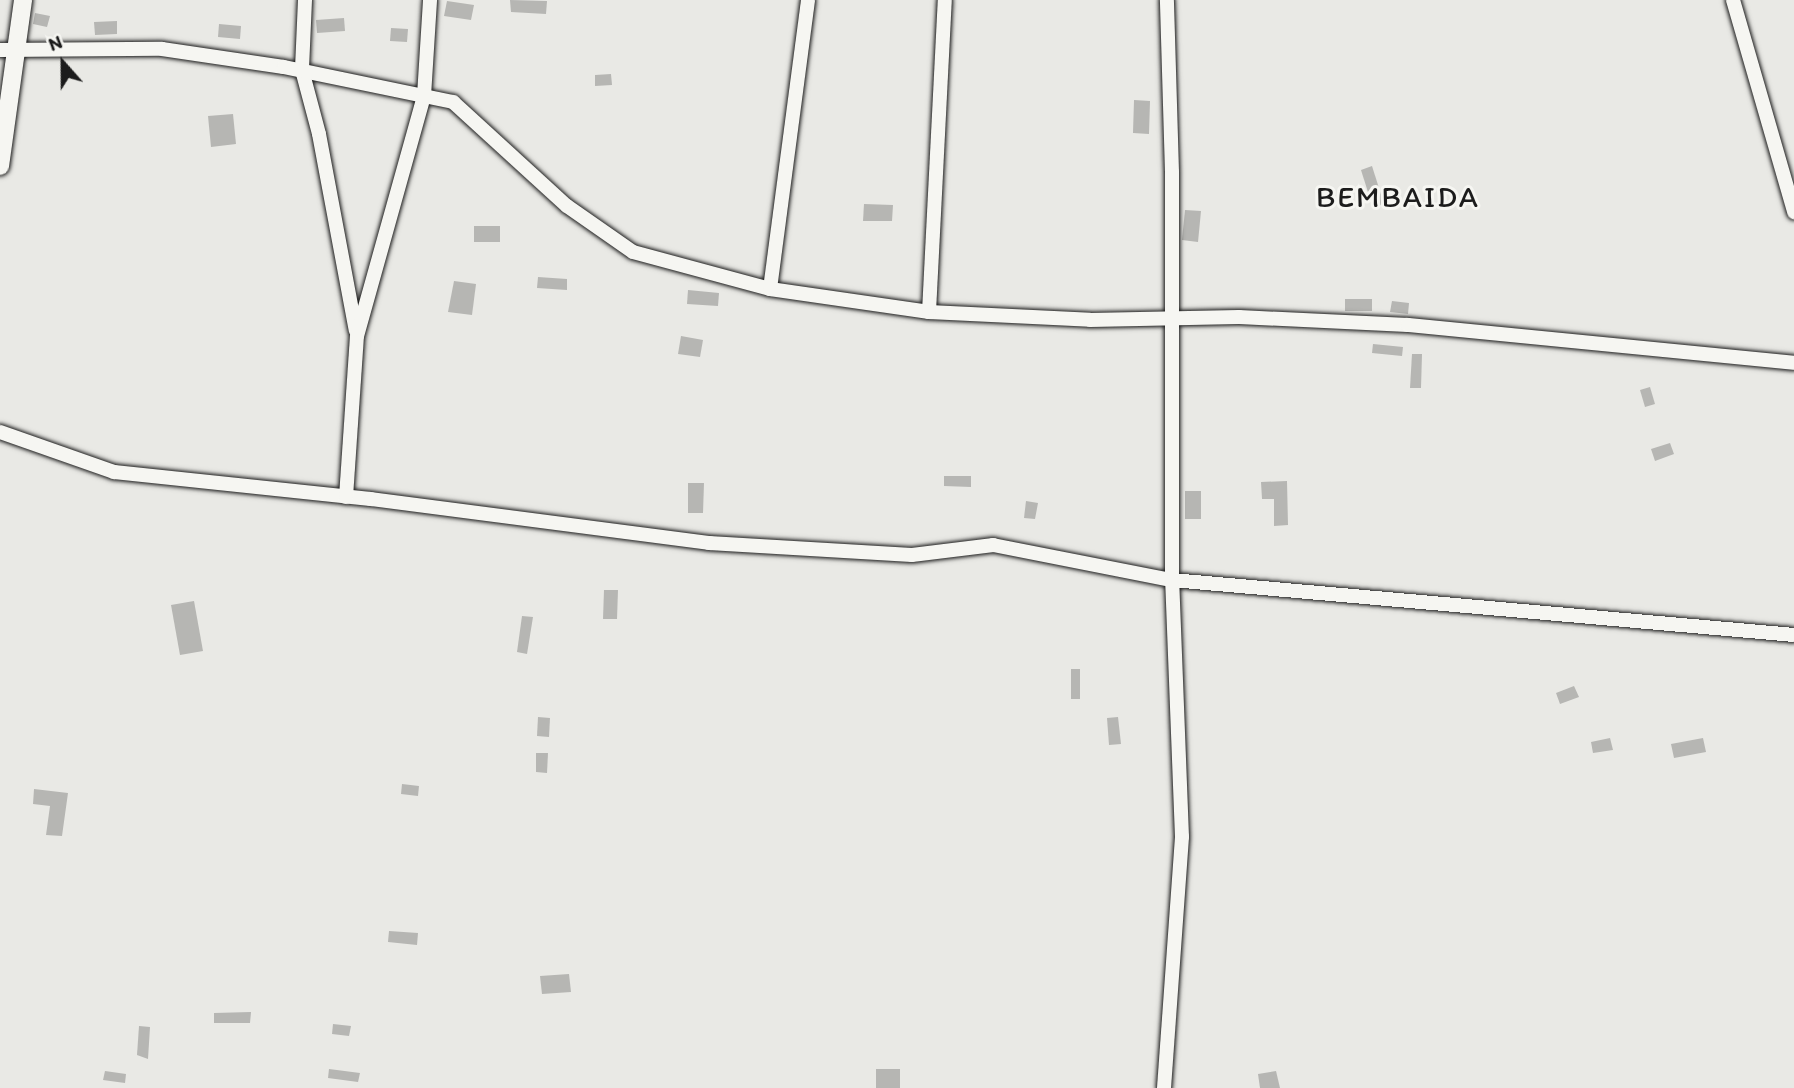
<!DOCTYPE html>
<html>
<head>
<meta charset="utf-8">
<style>
	body { margin:0 }
	#map { position:relative; width:1794px; height:1088px; overflow:hidden; background:#e9e9e5; font-family:Itim,sans-serif }
	div>[style] { position:absolute }
	[style*='--x'] { left:calc(var(--x)*1px); top:calc(var(--y)*1px); width:calc(var(--w)*1px); rotate:calc(var(--a)*1deg) }
	.building>* { inset:0; background:#b6b6b3 }
	.roads { filter:drop-shadow(0 0 2px #1c1c1c) drop-shadow(0 0 2px #1c1c1c) }
	.minor>* { height:14px; margin:-7px; padding:0 7px; transform-origin:7px; border-radius:7px; background:#f6f6f2 }
	.tertiary>* { height:18px; margin:-9px; padding:0 9px; transform-origin:9px; border-radius:9px; background:#f6f6f2 }
	span { translate:-50% -50%; white-space:nowrap; text-align:center; line-height:1.15; -webkit-text-stroke:6px #f6f6f2; paint-order:stroke }
	.quarter-label { font-size:30px; color:#1c1c1c; letter-spacing:2px }
	.north { position:absolute; left:28px; top:28px; width:70px; height:70px; -webkit-text-stroke:5px #f6f6f2; paint-order:stroke; rotate:339deg; font-size:19px; font-weight:700; line-height:28px; text-align:center; color:#1c1c1c }
	.north::after { content:''; display:block; margin:auto; width:24px; height:32px; background:#1c1c1c; clip-path:polygon(50% 0,100% 100%,50% 72%,0 100%) }
</style>
</head>
<body>
<div id="map">
	<div class="building">
		<i style="clip-path:polygon(510px 0,547px 1px,546px 14px,511px 12px)"></i>
		<i style="clip-path:polygon(447px 1px,474px 5px,471px 20px,444px 16px)"></i>
		<i style="clip-path:polygon(35px 13px,50px 16px,47px 27px,33px 24px)"></i>
		<i style="clip-path:polygon(344px 18px,345px 31px,317px 33px,316px 20px)"></i>
		<i style="clip-path:polygon(117px 21px,117px 34px,95px 35px,94px 22px)"></i>
		<i style="clip-path:polygon(219px 24px,241px 26px,240px 39px,218px 37px)"></i>
		<i style="clip-path:polygon(391px 28px,408px 29px,407px 42px,390px 41px)"></i>
		<i style="clip-path:polygon(611px 74px,612px 85px,595px 86px,595px 75px)"></i>
		<i style="clip-path:polygon(1134px 100px,1150px 101px,1149px 134px,1133px 133px)"></i>
		<i style="clip-path:polygon(233px 114px,236px 144px,211px 147px,208px 116px)"></i>
		<i style="clip-path:polygon(1372px 166px,1384px 204px,1373px 208px,1361px 170px)"></i>
		<i style="clip-path:polygon(864px 204px,893px 205px,892px 221px,863px 221px)"></i>
		<i style="clip-path:polygon(1185px 210px,1201px 211px,1198px 242px,1182px 240px)"></i>
		<i style="clip-path:polygon(474px 226px,500px 226px,500px 242px,474px 242px)"></i>
		<i style="clip-path:polygon(538px 277px,567px 279px,567px 290px,537px 288px)"></i>
		<i style="clip-path:polygon(454px 281px,476px 284px,472px 315px,448px 312px)"></i>
		<i style="clip-path:polygon(688px 290px,719px 293px,718px 306px,687px 304px)"></i>
		<i style="clip-path:polygon(1345px 299px,1372px 299px,1372px 311px,1345px 311px)"></i>
		<i style="clip-path:polygon(1392px 301px,1409px 303px,1408px 314px,1390px 312px)"></i>
		<i style="clip-path:polygon(681px 336px,703px 340px,700px 357px,678px 354px)"></i>
		<i style="clip-path:polygon(1373px 344px,1403px 347px,1402px 356px,1372px 353px)"></i>
		<i style="clip-path:polygon(1412px 354px,1422px 354px,1421px 388px,1410px 388px)"></i>
		<i style="clip-path:polygon(1650px 387px,1655px 404px,1645px 407px,1640px 390px)"></i>
		<i style="clip-path:polygon(1670px 443px,1674px 454px,1655px 461px,1651px 449px)"></i>
		<i style="clip-path:polygon(944px 476px,971px 476px,971px 487px,944px 486px)"></i>
		<i style="clip-path:polygon(1287px 481px,1288px 525px,1274px 526px,1274px 499px,1262px 499px,1261px 482px)"></i>
		<i style="clip-path:polygon(688px 483px,704px 483px,703px 513px,688px 513px)"></i>
		<i style="clip-path:polygon(1185px 491px,1201px 491px,1201px 519px,1185px 519px)"></i>
		<i style="clip-path:polygon(1026px 501px,1038px 503px,1035px 519px,1024px 518px)"></i>
		<i style="clip-path:polygon(604px 590px,618px 590px,617px 619px,603px 619px)"></i>
		<i style="clip-path:polygon(194px 601px,203px 651px,180px 655px,171px 605px)"></i>
		<i style="clip-path:polygon(522px 616px,533px 617px,527px 654px,517px 652px)"></i>
		<i style="clip-path:polygon(1071px 669px,1080px 669px,1080px 699px,1071px 699px)"></i>
		<i style="clip-path:polygon(1574px 686px,1579px 697px,1560px 704px,1556px 693px)"></i>
		<i style="clip-path:polygon(538px 717px,550px 718px,549px 737px,537px 736px)"></i>
		<i style="clip-path:polygon(1118px 717px,1121px 744px,1109px 745px,1107px 718px)"></i>
		<i style="clip-path:polygon(1610px 738px,1613px 750px,1593px 753px,1591px 742px)"></i>
		<i style="clip-path:polygon(1703px 738px,1706px 752px,1674px 758px,1671px 744px)"></i>
		<i style="clip-path:polygon(536px 753px,548px 753px,547px 773px,536px 772px)"></i>
		<i style="clip-path:polygon(402px 784px,419px 786px,418px 796px,401px 794px)"></i>
		<i style="clip-path:polygon(34px 789px,68px 793px,62px 836px,46px 835px,50px 806px,33px 804px)"></i>
		<i style="clip-path:polygon(389px 931px,418px 933px,417px 945px,388px 942px)"></i>
		<i style="clip-path:polygon(569px 974px,571px 992px,542px 994px,540px 976px)"></i>
		<i style="clip-path:polygon(251px 1012px,250px 1023px,214px 1023px,214px 1013px)"></i>
		<i style="clip-path:polygon(333px 1024px,351px 1026px,349px 1036px,332px 1034px)"></i>
		<i style="clip-path:polygon(139px 1026px,150px 1027px,148px 1059px,137px 1055px)"></i>
		<i style="clip-path:polygon(329px 1069px,360px 1073px,358px 1082px,328px 1078px)"></i>
		<i style="clip-path:polygon(876px 1069px,900px 1069px,900px 1088px,876px 1088px)"></i>
		<i style="clip-path:polygon(105px 1071px,126px 1074px,125px 1083px,103px 1080px)"></i>
		<i style="clip-path:polygon(1276px 1071px,1280px 1088px,1260px 1088px,1258px 1074px)"></i>
	</div>
	<div class="roads">
		<div class="minor">
			<i style="--x:305;--y:0;--w:70;--a:92.5"></i>
			<i style="--x:302;--y:70;--w:66;--a:75.1"></i>
			<i style="--x:319;--y:134;--w:200;--a:79.4"></i>
			<i style="--x:1733;--y:0;--w:221;--a:73.9"></i>
			<i style="--x:0;--y:50;--w:162;--a:-0.4"></i>
			<i style="--x:162;--y:49;--w:123;--a:8.4"></i>
			<i style="--x:284;--y:67;--w:173;--a:11.7"></i>
			<i style="--x:453;--y:102;--w:154;--a:42.4"></i>
			<i style="--x:567;--y:206;--w:80;--a:34.9"></i>
			<i style="--x:633;--y:252;--w:142;--a:15.1"></i>
			<i style="--x:770;--y:289;--w:161;--a:8.2"></i>
			<i style="--x:929;--y:312;--w:161;--a:2.8"></i>
			<i style="--x:1090;--y:320;--w:149;--a:-1.2"></i>
			<i style="--x:1239;--y:317;--w:169;--a:2.7"></i>
			<i style="--x:1408;--y:325;--w:388;--a:5.6"></i>
			<i style="--x:770;--y:289;--w:291;--a:-82.5"></i>
			<i style="--x:929;--y:312;--w:312;--a:-87.1"></i>
			<i style="--x:0;--y:432;--w:121;--a:19.3"></i>
			<i style="--x:114;--y:472;--w:258;--a:6"></i>
			<i style="--x:371;--y:499;--w:341;--a:7.4"></i>
			<i style="--x:709;--y:543;--w:203;--a:3.4"></i>
			<i style="--x:912;--y:555;--w:82;--a:-7"></i>
			<i style="--x:993;--y:545;--w:182;--a:11.1"></i>
			<i style="--x:1172;--y:580;--w:624;--a:5.05"></i>
			<i style="--x:346;--y:497;--w:161;--a:-86.1"></i>
			<i style="--x:357;--y:336;--w:249;--a:-74.4"></i>
			<i style="--x:424;--y:96;--w:96;--a:-86.4"></i>
			<i style="--x:1164;--y:1088;--w:252;--a:-85.9"></i>
			<i style="--x:1182;--y:837;--w:257;--a:-92.2"></i>
			<i style="--x:1172;--y:580;--w:408;--a:-90"></i>
			<i style="--x:1172;--y:172;--w:172;--a:-91.7"></i>
		</div>
		<div class="tertiary">
			<i style="--x:0;--y:166;--w:168;--a:-82.1"></i>
		</div>
	</div>
	<div class="quarter-label">
		<span style="left:1398px;top:197px">BEMBAIDA</span>
	</div>
	<div class="north">N</div>
</div>
</body>
</html>
